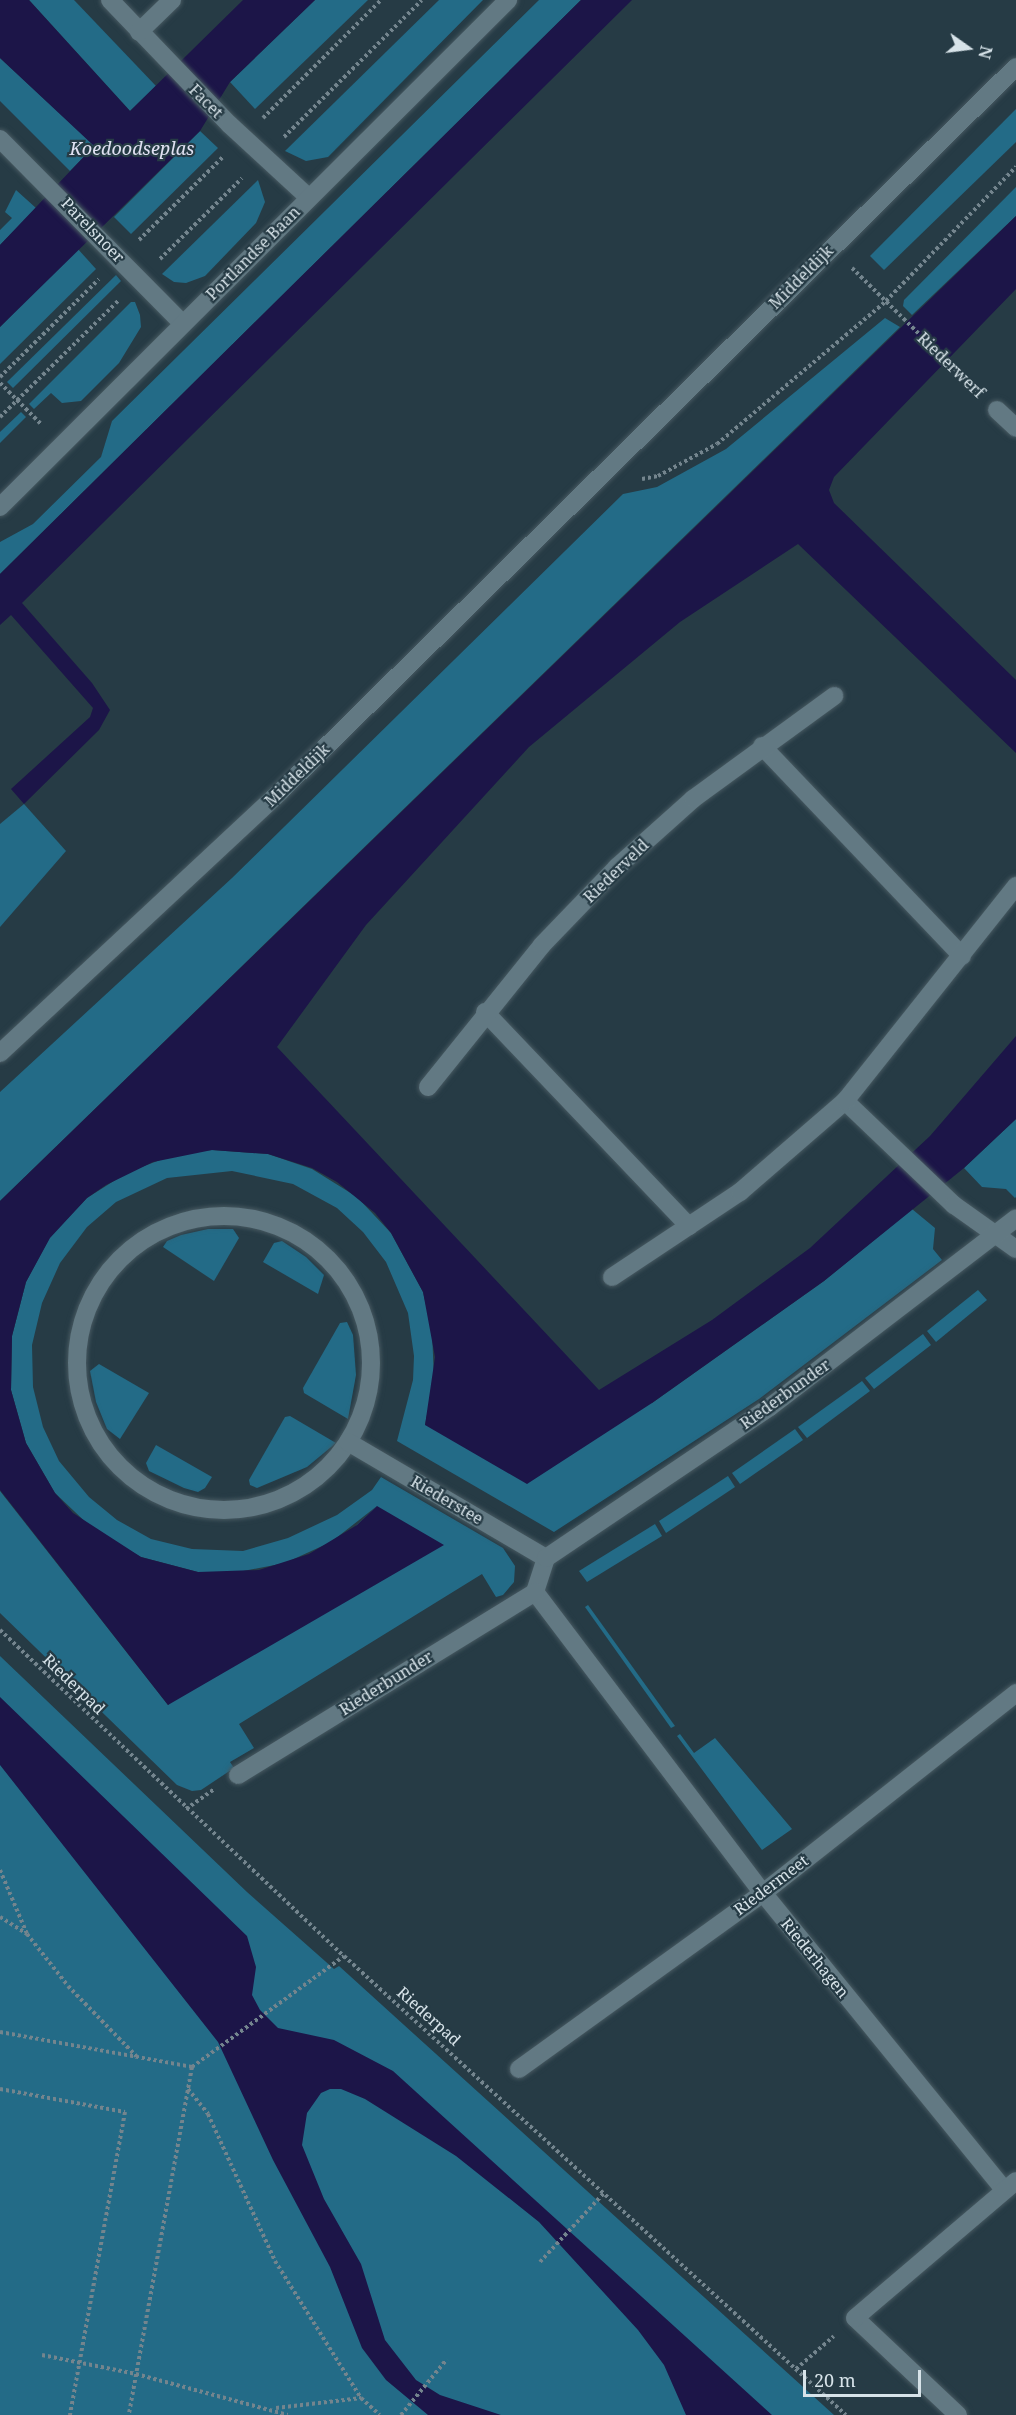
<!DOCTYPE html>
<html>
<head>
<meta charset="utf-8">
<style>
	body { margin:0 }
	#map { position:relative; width:1016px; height:2415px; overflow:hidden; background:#263b45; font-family:"Noto Serif",serif }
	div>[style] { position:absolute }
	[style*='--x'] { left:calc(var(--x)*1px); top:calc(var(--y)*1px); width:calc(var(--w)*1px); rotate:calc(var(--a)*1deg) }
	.green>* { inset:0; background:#236b87 }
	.water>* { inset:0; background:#1c1548 }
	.path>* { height:4px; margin-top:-2px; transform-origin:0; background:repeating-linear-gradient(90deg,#74858e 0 3px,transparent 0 6px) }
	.roads { filter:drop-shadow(0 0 2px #465860) drop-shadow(0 0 2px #465860) }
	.minor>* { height:18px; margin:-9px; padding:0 9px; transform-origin:9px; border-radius:9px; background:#627983 }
	.minor>.ring { margin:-9px; padding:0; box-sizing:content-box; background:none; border:18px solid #627983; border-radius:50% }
	span { translate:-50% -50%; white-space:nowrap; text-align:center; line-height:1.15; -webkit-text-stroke:4.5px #263b45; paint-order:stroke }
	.street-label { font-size:16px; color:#d7e3e9 }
	.water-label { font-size:18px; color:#e0e1f2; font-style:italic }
	.north { position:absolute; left:938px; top:18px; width:60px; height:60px; -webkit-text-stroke:4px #263b45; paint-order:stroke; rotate:104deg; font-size:16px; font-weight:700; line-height:24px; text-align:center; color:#d7e3e9 }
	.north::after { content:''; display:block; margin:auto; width:21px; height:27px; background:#d7e3e9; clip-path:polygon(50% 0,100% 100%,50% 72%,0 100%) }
	.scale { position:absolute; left:803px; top:2370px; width:118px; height:27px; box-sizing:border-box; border:3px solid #d7e3e9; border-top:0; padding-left:8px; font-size:18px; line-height:21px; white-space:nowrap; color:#d7e3e9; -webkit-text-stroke:4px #263b45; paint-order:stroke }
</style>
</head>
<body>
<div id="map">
	<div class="green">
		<i style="clip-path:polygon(29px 0,74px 0,156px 86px,130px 111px)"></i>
		<i style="clip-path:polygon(315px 0,368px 0,255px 109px,230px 82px)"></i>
		<i style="clip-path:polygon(439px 0,483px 0,328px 157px,306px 161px,285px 151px)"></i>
		<i style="clip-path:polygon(539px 0,581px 0,0 574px,0 542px,33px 524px,101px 457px,112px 421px)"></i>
		<i style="clip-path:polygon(0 58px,95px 146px,70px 171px,0 101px)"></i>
		<i style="clip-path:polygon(1016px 109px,1016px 142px,884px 270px,870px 256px)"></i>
		<i style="clip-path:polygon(200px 131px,218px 148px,131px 234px,114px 217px)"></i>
		<i style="clip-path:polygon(258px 180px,265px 202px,256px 223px,205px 276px,186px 283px,174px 282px,162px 274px)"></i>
		<i style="clip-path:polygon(1016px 187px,1016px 216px,912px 315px,903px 306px,904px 300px)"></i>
		<i style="clip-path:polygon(16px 190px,36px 208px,0 245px,0 230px,12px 218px,5px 212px)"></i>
		<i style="clip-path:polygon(77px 248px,96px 269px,0 364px,0 327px)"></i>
		<i style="clip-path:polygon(116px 275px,121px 281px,13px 388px,7px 382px)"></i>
		<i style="clip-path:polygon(131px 302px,135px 302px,140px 315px,141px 327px,119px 363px,81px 401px,62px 403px,51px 393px,34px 409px,29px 404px)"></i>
		<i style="clip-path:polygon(885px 318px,900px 327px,0 1201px,0 1092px,232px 878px,623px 494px,657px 487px,726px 449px)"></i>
		<i style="clip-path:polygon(21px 412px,26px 417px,0 443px,0 432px)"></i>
		<i style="clip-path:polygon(24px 804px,66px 851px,0 927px,0 824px)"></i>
		<i style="clip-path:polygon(1016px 1119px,1016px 1197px,1015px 1198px,1006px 1189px,982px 1187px,964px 1168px)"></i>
		<i style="clip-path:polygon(212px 1150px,268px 1154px,312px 1169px,357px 1197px,391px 1233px,423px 1292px,432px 1331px,434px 1379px,425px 1425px,652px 1403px,824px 1281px,912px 1209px,935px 1228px,933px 1249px,942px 1260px,759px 1399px,554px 1532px,397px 1441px,413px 1380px,414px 1356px,408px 1313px,386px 1262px,363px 1232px,337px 1208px,293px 1184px,232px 1171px,167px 1178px,116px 1202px,87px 1227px,60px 1263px,42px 1303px,32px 1345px,33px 1387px,43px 1427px,59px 1461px,89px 1497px,117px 1520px,151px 1539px,192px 1549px,243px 1551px,288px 1538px,337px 1515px,372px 1490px,381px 1477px,503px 1548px,515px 1566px,514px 1582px,503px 1595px,496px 1597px,482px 1574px,239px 1724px,254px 1748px,230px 1762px,234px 1768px,201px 1790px,192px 1791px,177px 1785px,0 1613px,0 1491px,168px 1705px,377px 1506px,331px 1542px,285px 1563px,233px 1573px,198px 1572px,141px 1557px,94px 1530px,55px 1493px,26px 1443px,11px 1390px,12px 1336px,26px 1282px,50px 1237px,87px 1198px,128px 1172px,179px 1153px)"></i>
		<i style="clip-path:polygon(208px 1229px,233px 1229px,239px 1238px,214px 1281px,163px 1247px,167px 1241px,181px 1235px)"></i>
		<i style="clip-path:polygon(282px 1241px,306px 1257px,324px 1275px,318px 1294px,263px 1262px,274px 1243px)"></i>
		<i style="clip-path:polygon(978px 1290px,987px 1300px,936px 1342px,927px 1331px)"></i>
		<i style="clip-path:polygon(347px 1322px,353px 1335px,356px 1375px,348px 1419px,304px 1393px,303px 1388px,340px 1323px)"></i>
		<i style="clip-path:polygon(923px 1334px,931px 1345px,874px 1389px,865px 1378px)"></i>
		<i style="clip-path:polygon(99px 1364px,149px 1393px,120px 1439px,107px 1429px,96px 1402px,90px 1371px)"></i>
		<i style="clip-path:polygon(862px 1381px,870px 1391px,807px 1438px,798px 1427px)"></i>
		<i style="clip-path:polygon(290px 1416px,336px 1443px,307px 1467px,257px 1488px,250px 1485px,249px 1480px,285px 1417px)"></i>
		<i style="clip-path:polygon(795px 1429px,803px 1440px,740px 1484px,732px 1473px)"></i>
		<i style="clip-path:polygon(156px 1445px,212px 1477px,205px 1488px,198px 1492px,184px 1488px,149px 1471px,146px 1463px)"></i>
		<i style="clip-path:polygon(728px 1476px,735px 1487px,666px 1533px,659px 1521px)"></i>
		<i style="clip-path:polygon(655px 1524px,662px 1536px,587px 1582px,579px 1571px)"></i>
		<i style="clip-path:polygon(588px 1605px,675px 1726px,671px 1728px,585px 1607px)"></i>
		<i style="clip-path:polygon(0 1656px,247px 1892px,334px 1969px,339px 1966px,834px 2415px,0 2415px)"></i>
		<i style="clip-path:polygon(680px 1734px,694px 1753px,715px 1738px,792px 1829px,762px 1850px,677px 1736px)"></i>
	</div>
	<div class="water">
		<i style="clip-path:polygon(0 0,29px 0,130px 111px,243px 0,315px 0,230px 82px,200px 131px,0 327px,0 245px,94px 146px,0 58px)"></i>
		<i style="clip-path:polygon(581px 0,632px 0,22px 603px,92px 683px,110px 710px,99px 730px,24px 804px,11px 789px,90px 717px,93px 708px,11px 615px,0 625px,0 574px)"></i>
		<i style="clip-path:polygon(1016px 216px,1016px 289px,834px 477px,829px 490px,834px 503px,1016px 680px,1016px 753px,798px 544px,680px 622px,529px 747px,366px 925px,277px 1047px,599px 1390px,712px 1320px,810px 1248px,930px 1136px,1016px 1036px,1016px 1119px,964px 1168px,824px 1281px,652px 1403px,527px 1484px,425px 1425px,435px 1357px,423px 1292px,391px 1233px,375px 1213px,337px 1182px,312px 1168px,268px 1154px,212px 1150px,153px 1162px,106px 1185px,87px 1198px,50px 1238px,26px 1282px,12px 1336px,11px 1390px,26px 1443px,55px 1493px,73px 1513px,141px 1557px,198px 1572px,259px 1570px,309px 1554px,357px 1525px,377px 1506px,444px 1545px,168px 1705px,0 1490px,0 1201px)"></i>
		<i style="clip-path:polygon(0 1697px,247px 1936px,256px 1967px,252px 1995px,260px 2010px,278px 2028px,334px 2040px,393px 2071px,772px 2415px,686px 2415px,664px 2365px,638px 2330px,539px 2222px,456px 2156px,365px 2099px,341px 2089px,330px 2089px,321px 2093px,307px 2113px,302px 2145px,324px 2199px,361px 2264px,385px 2340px,416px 2380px,440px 2395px,501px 2415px,428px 2415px,386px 2380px,362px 2348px,330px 2267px,273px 2160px,218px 2042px,0 1765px)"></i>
	</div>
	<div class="path">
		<i style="--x:263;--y:118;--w:167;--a:-45"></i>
		<i style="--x:284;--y:137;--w:194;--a:-44.8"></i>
		<i style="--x:139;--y:240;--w:118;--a:-44.7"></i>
		<i style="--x:160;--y:259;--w:115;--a:-44.6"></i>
		<i style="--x:852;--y:268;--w:175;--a:44.5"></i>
		<i style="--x:0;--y:377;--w:139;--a:-44.7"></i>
		<i style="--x:0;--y:383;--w:59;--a:45"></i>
		<i style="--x:0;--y:417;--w:167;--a:-44.5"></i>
		<i style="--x:642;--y:479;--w:16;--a:-11"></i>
		<i style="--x:658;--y:476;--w:67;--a:-28.5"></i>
		<i style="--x:717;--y:444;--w:221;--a:-40.2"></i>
		<i style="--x:886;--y:301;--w:187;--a:-45.9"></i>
		<i style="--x:0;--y:1630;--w:474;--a:43.5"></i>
		<i style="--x:344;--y:1956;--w:680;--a:42.44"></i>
		<i style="--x:186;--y:1809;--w:35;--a:-35"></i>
		<i style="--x:0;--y:1870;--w:69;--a:67.1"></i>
		<i style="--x:27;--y:1934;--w:66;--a:51.7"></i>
		<i style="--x:68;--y:1986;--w:98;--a:45.8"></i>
		<i style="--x:0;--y:1917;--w:32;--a:32"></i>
		<i style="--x:0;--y:2032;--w:195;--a:10.3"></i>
		<i style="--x:192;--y:2067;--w:354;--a:100.3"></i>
		<i style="--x:192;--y:2067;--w:188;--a:-36.1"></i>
		<i style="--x:0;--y:2089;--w:127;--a:10.4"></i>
		<i style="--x:125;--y:2112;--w:308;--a:100.3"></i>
		<i style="--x:188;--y:2089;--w:32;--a:51"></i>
		<i style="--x:208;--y:2114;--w:162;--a:65.5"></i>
		<i style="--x:275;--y:2261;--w:162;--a:57.9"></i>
		<i style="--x:361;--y:2398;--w:25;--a:42"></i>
		<i style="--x:540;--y:2262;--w:94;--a:-47.2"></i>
		<i style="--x:42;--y:2355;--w:96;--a:11.4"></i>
		<i style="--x:136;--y:2374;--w:157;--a:15.1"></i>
		<i style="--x:796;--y:2369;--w:50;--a:-41"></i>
		<i style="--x:276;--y:2408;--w:86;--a:-6.7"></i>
		<i style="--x:401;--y:2415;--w:72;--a:-50.6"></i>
	</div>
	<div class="roads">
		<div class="minor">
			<i style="--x:110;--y:0;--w:173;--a:46.2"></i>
			<i style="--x:230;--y:125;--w:106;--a:42.7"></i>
			<i style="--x:139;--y:32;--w:46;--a:-44.1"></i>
			<i style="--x:0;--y:139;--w:260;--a:45.3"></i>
			<i style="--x:997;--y:410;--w:26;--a:43"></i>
			<i style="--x:0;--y:507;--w:718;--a:-44.94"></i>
			<i style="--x:762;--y:746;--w:290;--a:46.4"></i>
			<i style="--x:485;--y:1012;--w:296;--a:46.4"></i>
			<i style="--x:0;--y:1053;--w:383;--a:-43"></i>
			<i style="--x:280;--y:792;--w:1033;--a:-44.57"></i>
			<i style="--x:428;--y:1087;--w:182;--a:-51.2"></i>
			<i style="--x:542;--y:945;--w:108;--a:-46.1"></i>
			<i style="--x:617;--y:867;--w:102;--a:-41.8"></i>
			<i style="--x:693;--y:799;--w:175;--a:-36.1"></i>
			<i style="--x:845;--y:1101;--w:151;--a:43.7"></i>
			<i style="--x:954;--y:1205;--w:76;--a:35.4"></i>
			<i class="ring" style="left:77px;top:1216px;width:276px;height:276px"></i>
			<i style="--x:612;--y:1277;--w:154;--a:-33.6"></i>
			<i style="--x:740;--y:1192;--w:139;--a:-40.9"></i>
			<i style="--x:845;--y:1101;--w:275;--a:-51.5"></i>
			<i style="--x:348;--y:1442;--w:229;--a:30.4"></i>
			<i style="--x:546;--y:1558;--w:36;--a:108"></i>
			<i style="--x:535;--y:1592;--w:378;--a:52.9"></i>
			<i style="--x:763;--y:1893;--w:382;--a:50.9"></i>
			<i style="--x:546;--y:1558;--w:270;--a:-34"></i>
			<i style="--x:770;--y:1407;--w:310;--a:-37.5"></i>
			<i style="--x:238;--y:1775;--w:349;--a:-31.6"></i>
			<i style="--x:519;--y:2069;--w:301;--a:-35.8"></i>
			<i style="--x:763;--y:1893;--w:323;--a:-38.3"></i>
			<i style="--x:958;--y:2415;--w:141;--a:-136.7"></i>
			<i style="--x:855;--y:2318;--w:211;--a:-40.4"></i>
		</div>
	</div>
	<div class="street-label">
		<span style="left:206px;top:101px;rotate:45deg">Facet</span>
		<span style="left:93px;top:230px;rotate:46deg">Parelsnoer</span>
		<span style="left:253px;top:253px;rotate:-45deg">Portlandse Baan</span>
		<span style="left:801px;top:277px;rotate:-45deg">Middeldijk</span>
		<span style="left:951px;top:365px;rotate:44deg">Riederwerf</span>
		<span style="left:297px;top:775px;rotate:-44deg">Middeldijk</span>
		<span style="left:616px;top:871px;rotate:-44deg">Riederveld</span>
		<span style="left:785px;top:1394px;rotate:-36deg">Riederbunder</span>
		<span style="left:447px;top:1500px;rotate:30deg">Riederstee</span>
		<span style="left:386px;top:1683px;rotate:-32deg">Riederbunder</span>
		<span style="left:74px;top:1684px;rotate:44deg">Riederpad</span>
		<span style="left:771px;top:1885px;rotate:-37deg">Riedermeet</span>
		<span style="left:815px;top:1958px;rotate:51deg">Riederhagen</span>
		<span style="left:429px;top:2016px;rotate:42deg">Riederpad</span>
	</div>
	<div class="water-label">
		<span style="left:132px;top:148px">Koedoodseplas</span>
	</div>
	<div class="north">N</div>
	<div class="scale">20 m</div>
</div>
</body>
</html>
